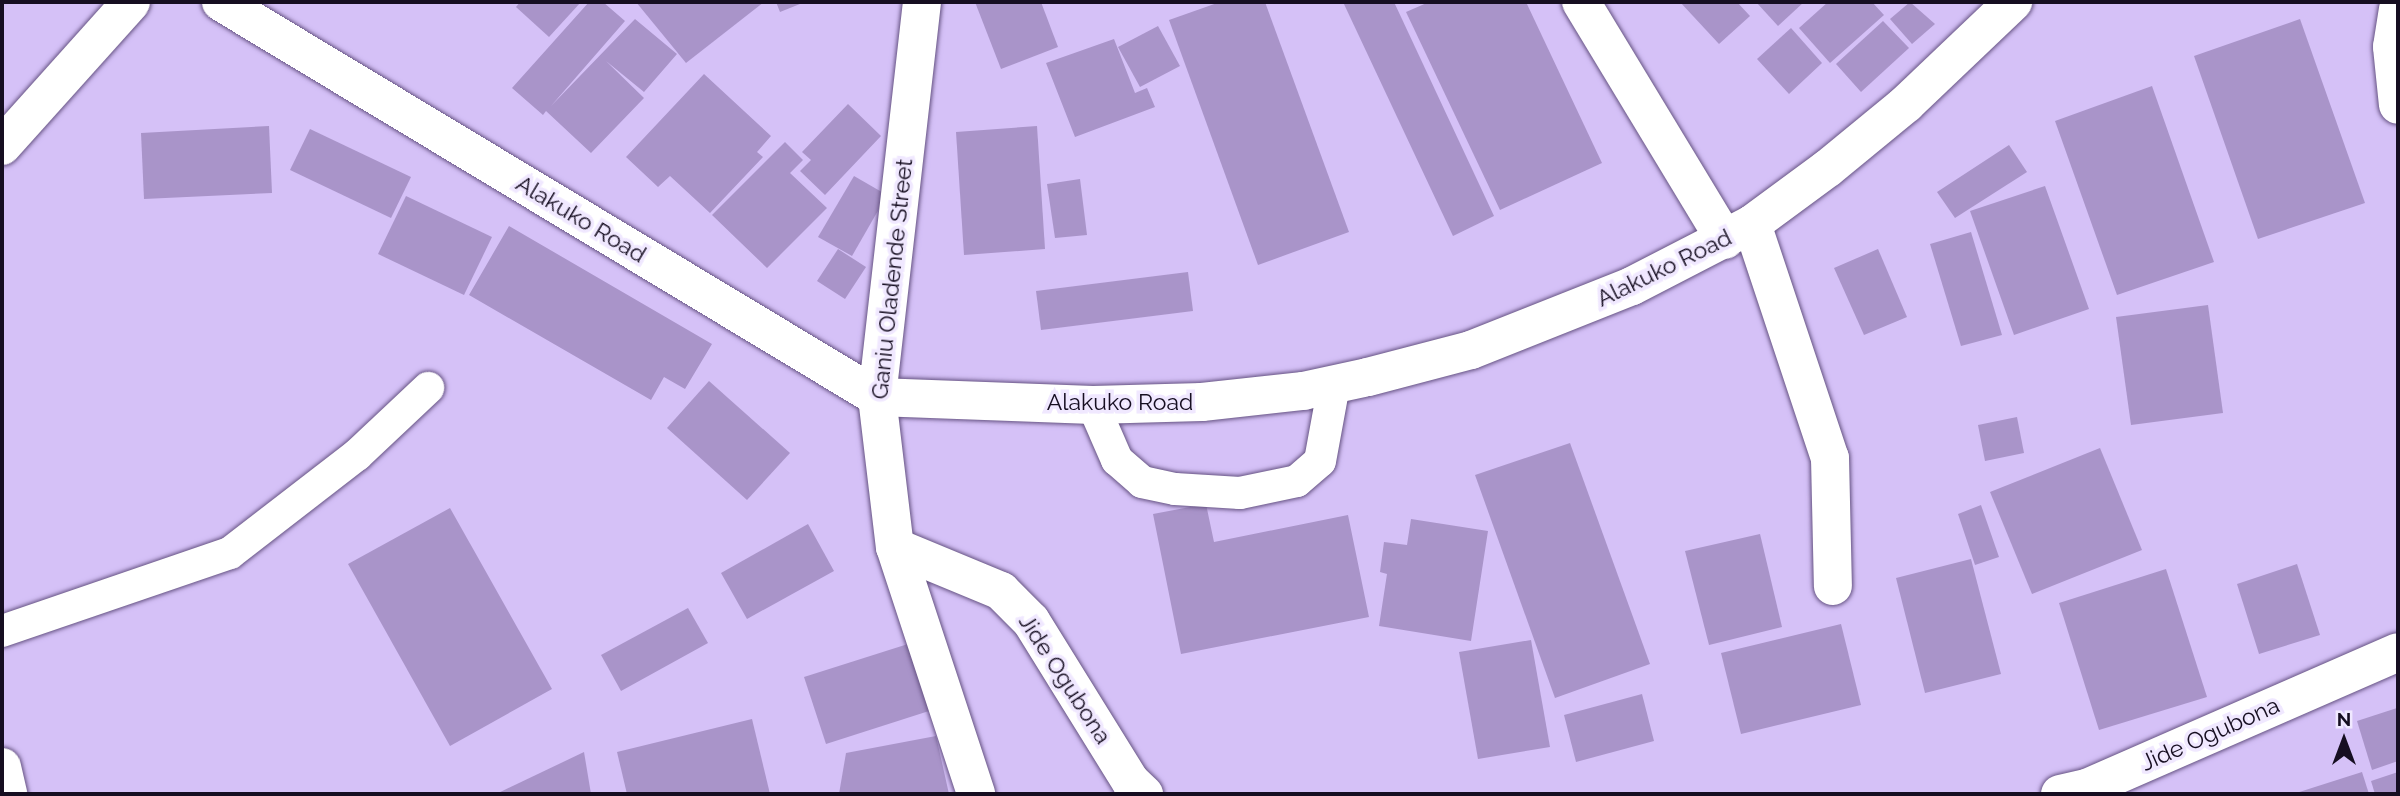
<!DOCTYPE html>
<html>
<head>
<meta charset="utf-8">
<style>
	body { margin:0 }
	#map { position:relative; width:2400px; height:796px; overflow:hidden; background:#d5c1f7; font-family:Raleway,sans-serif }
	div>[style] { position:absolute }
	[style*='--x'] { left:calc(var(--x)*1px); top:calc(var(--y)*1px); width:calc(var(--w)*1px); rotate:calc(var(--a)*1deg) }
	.building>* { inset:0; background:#a994c9 }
	.roads { filter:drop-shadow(0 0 2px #665383) drop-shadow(0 0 2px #665383) }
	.service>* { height:32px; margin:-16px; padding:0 16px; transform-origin:16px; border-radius:16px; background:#fff }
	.minor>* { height:38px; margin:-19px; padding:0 19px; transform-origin:19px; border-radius:19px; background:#fff }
	.secondary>* { height:38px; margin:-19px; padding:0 19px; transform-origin:19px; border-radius:19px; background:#fff }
	.trunk>* { height:38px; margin:-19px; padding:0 19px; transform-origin:19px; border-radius:19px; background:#fff }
	span { translate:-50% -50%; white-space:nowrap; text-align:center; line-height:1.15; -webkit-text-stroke:7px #f0e8ff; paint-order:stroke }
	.street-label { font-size:23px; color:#160e21 }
	.frame { position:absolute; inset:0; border:4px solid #160e21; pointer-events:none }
	.north { position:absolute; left:2309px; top:705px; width:70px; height:70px; -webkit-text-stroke:5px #f0e8ff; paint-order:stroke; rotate:0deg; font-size:19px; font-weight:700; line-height:28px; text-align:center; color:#160e21 }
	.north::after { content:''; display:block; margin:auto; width:24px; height:32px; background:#160e21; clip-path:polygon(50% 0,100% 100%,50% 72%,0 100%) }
</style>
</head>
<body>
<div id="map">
	<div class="building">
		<i style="clip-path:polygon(520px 2px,581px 2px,549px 37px,516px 7px)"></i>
		<i style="clip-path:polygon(589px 2px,603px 2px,625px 21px,551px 106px,635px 19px,677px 54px,644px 92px,606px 61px,644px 98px,591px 153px,546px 111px,543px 115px,512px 88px)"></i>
		<i style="clip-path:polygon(636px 2px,764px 2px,686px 63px)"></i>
		<i style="clip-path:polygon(776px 2px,805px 2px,780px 12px)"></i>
		<i style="clip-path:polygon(975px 2px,1041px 2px,1058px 47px,1001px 69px)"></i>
		<i style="clip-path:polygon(1220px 2px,1265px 2px,1349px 232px,1258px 265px,1169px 20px)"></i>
		<i style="clip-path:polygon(1343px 2px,1394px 2px,1494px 216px,1453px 236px)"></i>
		<i style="clip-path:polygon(1429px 2px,1526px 2px,1602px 163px,1500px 210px,1406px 12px)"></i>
		<i style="clip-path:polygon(1680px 2px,1737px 2px,1750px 16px,1719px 44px)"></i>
		<i style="clip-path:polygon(1756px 2px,1804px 2px,1778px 26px)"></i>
		<i style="clip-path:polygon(1828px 2px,1872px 2px,1884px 15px,1830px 63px,1799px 28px)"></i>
		<i style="clip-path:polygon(1910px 2px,1935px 24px,1912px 44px,1890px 19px)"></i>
		<i style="clip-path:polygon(2300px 19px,2365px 203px,2258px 239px,2194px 56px)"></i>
		<i style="clip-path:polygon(1883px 21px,1909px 48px,1861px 92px,1836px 64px)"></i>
		<i style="clip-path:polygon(1158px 26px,1180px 66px,1140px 87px,1118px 47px)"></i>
		<i style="clip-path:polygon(1791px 28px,1822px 63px,1789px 94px,1757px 59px)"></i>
		<i style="clip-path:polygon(1114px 39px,1135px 93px,1147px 88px,1155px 107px,1075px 137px,1046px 63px)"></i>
		<i style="clip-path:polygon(704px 74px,771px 136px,757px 152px,763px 157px,710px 213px,670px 176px,658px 187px,626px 157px)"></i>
		<i style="clip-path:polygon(2152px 86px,2214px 262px,2117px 295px,2055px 121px)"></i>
		<i style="clip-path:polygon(848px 104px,881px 136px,825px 195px,800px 171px,811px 160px,802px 152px)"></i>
		<i style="clip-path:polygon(269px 126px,272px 193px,144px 199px,141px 133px)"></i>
		<i style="clip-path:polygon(1037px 126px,1045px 249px,964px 255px,956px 132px)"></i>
		<i style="clip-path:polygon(310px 129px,411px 177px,391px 218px,290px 170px)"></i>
		<i style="clip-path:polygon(785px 142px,803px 160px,790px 173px,827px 208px,767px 268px,712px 215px)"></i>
		<i style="clip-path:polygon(2009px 145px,2027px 172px,1955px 218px,1937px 192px)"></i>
		<i style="clip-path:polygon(854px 176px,887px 195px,852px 256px,818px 237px)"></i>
		<i style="clip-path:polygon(1080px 179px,1087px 235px,1055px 238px,1047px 184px)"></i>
		<i style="clip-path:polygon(2045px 186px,2089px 309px,2014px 335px,1970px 211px)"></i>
		<i style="clip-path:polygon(406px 196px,492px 237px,464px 295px,378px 254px)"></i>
		<i style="clip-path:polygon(509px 226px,712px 344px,685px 389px,664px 377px,651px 400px,469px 295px)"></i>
		<i style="clip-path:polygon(1971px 232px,2002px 335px,1961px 346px,1930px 244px)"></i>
		<i style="clip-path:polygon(838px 249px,866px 267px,845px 299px,817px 281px)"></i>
		<i style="clip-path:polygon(1878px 249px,1907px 317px,1864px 335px,1834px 268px)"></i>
		<i style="clip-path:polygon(1188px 272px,1193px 311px,1041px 330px,1036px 291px)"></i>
		<i style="clip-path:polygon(2208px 305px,2223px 413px,2131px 425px,2116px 317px)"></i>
		<i style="clip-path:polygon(709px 381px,790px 453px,747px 500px,667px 428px)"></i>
		<i style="clip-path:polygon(2017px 417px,2024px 453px,1985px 461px,1978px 425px)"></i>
		<i style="clip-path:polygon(1570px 443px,1650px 664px,1555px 698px,1475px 475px)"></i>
		<i style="clip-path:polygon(2100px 448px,2142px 550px,2032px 594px,1990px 492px)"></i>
		<i style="clip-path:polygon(1206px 504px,1214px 542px,1348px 515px,1369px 617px,1181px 654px,1153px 514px)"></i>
		<i style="clip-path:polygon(1981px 505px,1999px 557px,1975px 565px,1958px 514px)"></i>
		<i style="clip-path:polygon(450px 508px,552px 689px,450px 746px,348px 564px)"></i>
		<i style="clip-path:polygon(1411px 519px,1488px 531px,1471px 641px,1379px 626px,1387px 574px,1380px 572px,1384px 542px,1407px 545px)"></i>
		<i style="clip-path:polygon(808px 524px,834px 571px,747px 619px,721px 573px)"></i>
		<i style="clip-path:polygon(1760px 534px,1782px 627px,1709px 645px,1685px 551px)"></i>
		<i style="clip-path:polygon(1971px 559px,2001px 674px,1925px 693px,1896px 578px)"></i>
		<i style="clip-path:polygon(2297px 564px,2320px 635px,2259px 654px,2237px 584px)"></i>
		<i style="clip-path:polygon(2166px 569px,2207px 697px,2099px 730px,2059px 603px)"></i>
		<i style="clip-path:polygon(688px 608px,708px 643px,621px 691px,601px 655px)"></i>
		<i style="clip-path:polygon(1841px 624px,1861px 705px,1741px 734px,1721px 653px)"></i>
		<i style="clip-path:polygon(1531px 640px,1550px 747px,1478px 759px,1459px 652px)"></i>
		<i style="clip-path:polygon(908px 644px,929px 711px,826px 744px,804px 677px)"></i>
		<i style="clip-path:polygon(1642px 694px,1654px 741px,1576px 762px,1564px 715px)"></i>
		<i style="clip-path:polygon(2397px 708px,2398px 761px,2372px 770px,2357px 721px)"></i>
		<i style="clip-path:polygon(752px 719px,770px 794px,627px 794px,617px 752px)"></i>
		<i style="clip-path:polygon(936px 736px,949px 794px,839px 794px,846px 753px)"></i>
		<i style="clip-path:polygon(584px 752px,591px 794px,496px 794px)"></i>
		<i style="clip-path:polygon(2362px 772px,2369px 794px,2293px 794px)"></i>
		<i style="clip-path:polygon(2398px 772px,2398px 794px,2375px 794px,2371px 781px)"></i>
	</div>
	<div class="roads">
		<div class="service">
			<i style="--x:1093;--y:405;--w:60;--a:66.4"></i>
			<i style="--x:1117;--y:460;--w:33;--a:41"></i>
			<i style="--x:1142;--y:482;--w:34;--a:12"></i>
			<i style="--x:1175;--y:489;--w:65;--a:3.5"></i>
			<i style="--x:1240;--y:493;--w:58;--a:-11.9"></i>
			<i style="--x:1297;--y:481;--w:30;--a:-41"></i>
			<i style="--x:1320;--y:461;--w:77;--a:-79.6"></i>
			<i style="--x:2;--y:631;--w:241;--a:-18.9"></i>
			<i style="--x:230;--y:553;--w:160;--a:-37.7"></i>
			<i style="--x:357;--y:455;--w:98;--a:-43.3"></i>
		</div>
		<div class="minor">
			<i style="--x:922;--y:2;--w:398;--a:96.5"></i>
			<i style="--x:877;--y:397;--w:151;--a:83.2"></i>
			<i style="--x:895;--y:547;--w:260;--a:71.8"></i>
			<i style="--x:1581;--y:2;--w:278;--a:58.8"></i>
			<i style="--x:2398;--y:9;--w:38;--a:99"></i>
			<i style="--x:2392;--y:47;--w:58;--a:84.1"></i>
			<i style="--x:2;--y:146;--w:193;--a:-48.1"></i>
			<i style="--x:1752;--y:224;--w:247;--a:71.6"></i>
			<i style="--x:1830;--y:458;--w:128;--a:88.7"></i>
			<i style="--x:895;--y:547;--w:115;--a:22.5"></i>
			<i style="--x:1001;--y:591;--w:42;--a:45"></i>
			<i style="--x:1031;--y:621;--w:190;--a:58.2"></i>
			<i style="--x:1131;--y:782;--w:18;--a:43"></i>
			<i style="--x:2060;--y:794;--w:28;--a:-13"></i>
			<i style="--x:2087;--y:788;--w:339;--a:-23.6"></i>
		</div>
		<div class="secondary">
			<i style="--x:221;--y:2;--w:766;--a:31.05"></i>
			<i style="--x:877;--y:397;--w:216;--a:2.1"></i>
			<i style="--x:1093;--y:405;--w:109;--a:-1.6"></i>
			<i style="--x:1202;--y:402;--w:102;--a:-6.2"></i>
			<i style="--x:1303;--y:391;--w:66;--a:-12.2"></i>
			<i style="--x:1368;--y:377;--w:106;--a:-14.7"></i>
			<i style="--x:1471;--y:350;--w:173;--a:-21.7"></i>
			<i style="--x:1632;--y:286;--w:135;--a:-27.3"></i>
			<i style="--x:1752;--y:224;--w:94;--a:-36.4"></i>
			<i style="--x:1828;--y:168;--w:101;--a:-39.4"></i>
			<i style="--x:1906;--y:104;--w:148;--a:-43.6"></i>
		</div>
		<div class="trunk">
			<i style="--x:2;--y:767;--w:28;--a:77"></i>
		</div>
	</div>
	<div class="street-label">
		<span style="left:581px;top:219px;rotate:31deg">Alakuko Road</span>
		<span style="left:1664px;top:268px;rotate:-26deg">Alakuko Road</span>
		<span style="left:892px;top:279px;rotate:-84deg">Ganiu Oladende Street</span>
		<span style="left:1120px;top:402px">Alakuko Road</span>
		<span style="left:1065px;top:679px;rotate:57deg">Jide Ogubona</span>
		<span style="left:2210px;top:734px;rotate:-24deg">Jide Ogubona</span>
	</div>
	<div class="frame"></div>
	<div class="north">N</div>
</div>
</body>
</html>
